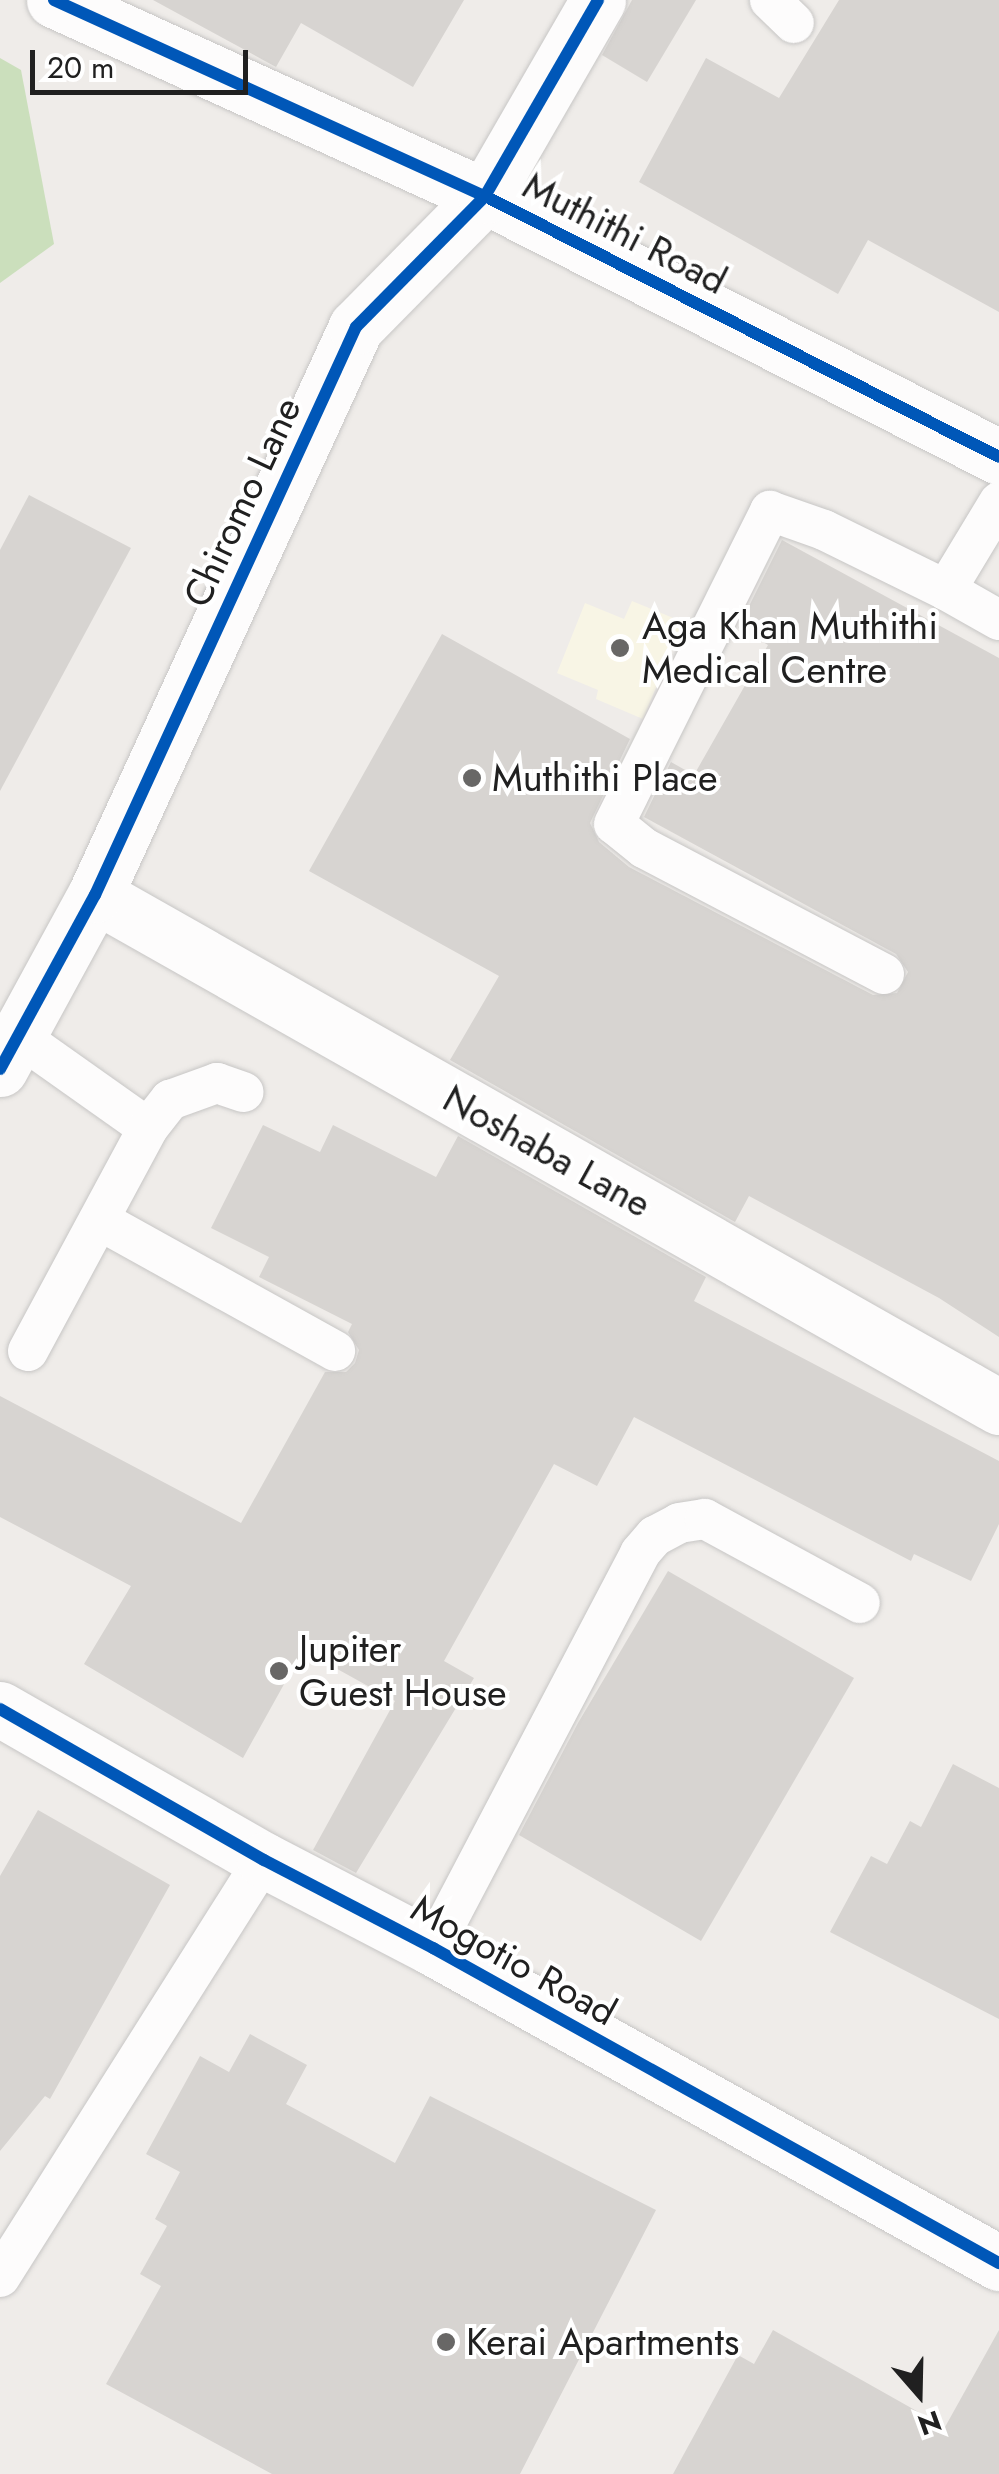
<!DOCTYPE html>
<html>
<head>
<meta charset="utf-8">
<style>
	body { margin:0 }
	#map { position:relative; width:999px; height:2474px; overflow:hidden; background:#efece9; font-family:Jost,sans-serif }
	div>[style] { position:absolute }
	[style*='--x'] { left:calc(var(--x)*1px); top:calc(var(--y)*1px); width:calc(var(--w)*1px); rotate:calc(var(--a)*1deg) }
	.education>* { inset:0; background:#f8f5e5 }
	.forest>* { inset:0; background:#cbdfbc }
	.building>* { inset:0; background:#d7d4d1 }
	.roads { filter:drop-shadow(0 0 2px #c7c6c5) drop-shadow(0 0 2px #c7c6c5) }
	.service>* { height:40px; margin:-20px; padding:0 20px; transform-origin:20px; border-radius:20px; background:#fdfcfc }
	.minor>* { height:55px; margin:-27.5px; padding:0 27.5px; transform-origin:27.5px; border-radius:27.5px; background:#fdfcfc }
	.tertiary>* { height:55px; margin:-27.5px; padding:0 27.5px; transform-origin:27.5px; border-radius:27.5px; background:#fdfcfc }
	.cycleway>* { height:12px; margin:-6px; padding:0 6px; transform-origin:6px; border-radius:6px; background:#0057b8 }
	.dots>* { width:28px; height:28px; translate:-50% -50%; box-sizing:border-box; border:5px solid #fff; border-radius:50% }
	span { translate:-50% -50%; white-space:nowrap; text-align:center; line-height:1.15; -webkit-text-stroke:8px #fff; paint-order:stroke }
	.street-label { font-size:38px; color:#202020 }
	.poi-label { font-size:38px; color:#202020 }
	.left { translate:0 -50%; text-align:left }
	.north { position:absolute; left:869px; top:2344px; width:100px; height:100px; -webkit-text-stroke:8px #fff; paint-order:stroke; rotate:160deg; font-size:28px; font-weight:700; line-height:40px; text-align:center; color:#202020 }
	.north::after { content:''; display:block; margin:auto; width:35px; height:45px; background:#202020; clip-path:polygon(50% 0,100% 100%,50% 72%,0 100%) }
	.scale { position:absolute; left:30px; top:50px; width:218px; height:45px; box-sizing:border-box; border:5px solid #202020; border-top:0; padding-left:12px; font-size:30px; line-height:35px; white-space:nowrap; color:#202020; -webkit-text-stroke:8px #fff; paint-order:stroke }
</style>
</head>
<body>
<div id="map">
	<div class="education">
		<i style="clip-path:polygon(632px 601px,683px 622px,643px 719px,596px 699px,598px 690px,557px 673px,585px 603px,624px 619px)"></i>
	</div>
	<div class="forest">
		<i style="clip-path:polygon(0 58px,21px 70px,54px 244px,0 283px)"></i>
	</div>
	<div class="building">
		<i style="clip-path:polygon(153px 0,464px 0,413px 87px,301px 23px,276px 67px)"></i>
		<i style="clip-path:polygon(632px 0,696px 0,647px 82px,602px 55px)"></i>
		<i style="clip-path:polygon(839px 0,999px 0,999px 312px,868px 240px,838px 294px,639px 182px,706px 58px,779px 98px)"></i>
		<i style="clip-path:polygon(29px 495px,131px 548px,0 791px,0 550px)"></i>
		<i style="clip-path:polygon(782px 540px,999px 658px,999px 1337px,939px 1298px,749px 1196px,735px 1222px,450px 1060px,499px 976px,309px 871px,442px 634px,630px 739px,590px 823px,599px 842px,629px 867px,873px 995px,897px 993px,908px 972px,896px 954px,644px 817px,671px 762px,694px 775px,768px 645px,738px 628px)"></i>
		<i style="clip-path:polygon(263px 1125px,320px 1152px,333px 1125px,436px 1177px,458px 1136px,706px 1277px,694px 1301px,999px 1461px,999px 1524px,971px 1581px,914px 1554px,911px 1561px,634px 1417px,597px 1486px,554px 1464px,444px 1661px,474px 1678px,356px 1873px,313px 1850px,395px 1701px,303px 1650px,243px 1758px,84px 1664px,131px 1586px,0 1517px,0 1396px,241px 1523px,325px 1372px,346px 1372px,355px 1363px,359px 1350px,348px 1332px,352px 1324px,259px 1277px,269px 1257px,211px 1228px)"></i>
		<i style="clip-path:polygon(668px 1571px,854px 1678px,701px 1941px,519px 1835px,578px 1723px)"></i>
		<i style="clip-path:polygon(953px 1764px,999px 1788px,999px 2019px,830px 1932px,871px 1856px,887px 1864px,910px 1821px,921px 1827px)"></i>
		<i style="clip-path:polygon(38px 1810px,170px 1885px,50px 2099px,45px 2096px,0 2151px,0 1876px)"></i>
		<i style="clip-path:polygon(250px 2034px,307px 2065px,286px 2104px,395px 2163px,430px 2096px,656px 2210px,520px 2474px,272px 2474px,106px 2384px,161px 2286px,140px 2274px,167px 2226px,155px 2219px,180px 2172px,146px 2154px,200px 2056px,229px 2072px)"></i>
		<i style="clip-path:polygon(773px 2330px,945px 2427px,999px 2330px,999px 2474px,673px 2474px,738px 2355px,754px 2364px)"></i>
	</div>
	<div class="roads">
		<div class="service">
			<i style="--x:770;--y:0;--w:33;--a:44"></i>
			<i style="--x:999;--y:502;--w:103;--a:121.1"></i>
			<i style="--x:946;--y:590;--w:61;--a:29.5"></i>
			<i style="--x:884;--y:974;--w:271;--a:-152.3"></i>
			<i style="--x:644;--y:848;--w:38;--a:-141"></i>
			<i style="--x:614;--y:824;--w:350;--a:-63.5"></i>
			<i style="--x:770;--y:511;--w:57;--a:19.4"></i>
			<i style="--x:824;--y:530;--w:136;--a:26.2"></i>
			<i style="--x:18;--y:1036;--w:159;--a:35.3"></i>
			<i style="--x:99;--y:1220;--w:270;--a:29"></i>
			<i style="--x:28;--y:1351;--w:253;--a:-61.7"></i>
			<i style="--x:148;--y:1128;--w:36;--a:-52"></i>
			<i style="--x:170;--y:1100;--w:50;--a:-19.9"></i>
			<i style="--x:217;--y:1083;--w:28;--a:19"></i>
			<i style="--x:433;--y:1948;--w:446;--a:-62.3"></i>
			<i style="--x:640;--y:1553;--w:23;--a:-49"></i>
			<i style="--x:655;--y:1536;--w:27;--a:-28"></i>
			<i style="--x:679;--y:1523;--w:26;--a:-9"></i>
			<i style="--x:705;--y:1519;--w:176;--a:28.5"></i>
			<i style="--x:0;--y:2277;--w:494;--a:-57.7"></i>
		</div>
		<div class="minor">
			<i style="--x:54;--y:0;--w:473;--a:24.5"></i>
			<i style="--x:485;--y:196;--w:576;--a:26.92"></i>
			<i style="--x:95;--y:895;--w:1039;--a:29.53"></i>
		</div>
		<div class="tertiary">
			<i style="--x:0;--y:1069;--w:198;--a:-61.4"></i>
			<i style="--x:95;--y:895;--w:625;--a:-65.32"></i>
			<i style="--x:356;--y:327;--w:184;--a:-45.4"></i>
			<i style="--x:485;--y:196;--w:226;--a:-60"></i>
			<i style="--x:0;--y:1709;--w:304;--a:29.8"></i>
			<i style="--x:264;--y:1860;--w:191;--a:27.5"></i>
			<i style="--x:433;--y:1948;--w:648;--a:29.1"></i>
		</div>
	</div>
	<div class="cycleway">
		<i style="--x:54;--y:0;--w:473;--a:24.5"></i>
		<i style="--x:485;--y:196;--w:576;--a:26.92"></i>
		<i style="--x:0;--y:1069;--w:198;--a:-61.4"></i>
		<i style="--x:95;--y:895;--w:625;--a:-65.32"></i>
		<i style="--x:356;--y:327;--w:184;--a:-45.4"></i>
		<i style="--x:485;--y:196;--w:226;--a:-60"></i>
		<i style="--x:0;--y:1709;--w:304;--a:29.8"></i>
		<i style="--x:264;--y:1860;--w:191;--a:27.5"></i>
		<i style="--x:433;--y:1948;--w:648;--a:29.1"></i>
	</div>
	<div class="dots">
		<i style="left:620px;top:648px;background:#686766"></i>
		<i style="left:472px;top:778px;background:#686766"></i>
		<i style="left:279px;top:1671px;background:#686766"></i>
		<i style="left:446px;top:2342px;background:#686766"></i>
	</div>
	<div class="street-label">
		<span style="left:625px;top:233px;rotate:27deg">Muthithi Road</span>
		<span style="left:242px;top:502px;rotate:-65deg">Chiromo Lane</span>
		<span style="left:547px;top:1151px;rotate:29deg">Noshaba Lane</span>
		<span style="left:514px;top:1960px;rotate:29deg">Mogotio Road</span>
	</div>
	<div class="poi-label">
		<span class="left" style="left:642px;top:648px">Aga Khan Muthithi<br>Medical Centre</span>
		<span class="left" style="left:492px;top:778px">Muthithi Place</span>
		<span class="left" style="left:299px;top:1671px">Jupiter<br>Guest House</span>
		<span class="left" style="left:466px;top:2342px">Kerai Apartments</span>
	</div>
	<div class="north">N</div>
	<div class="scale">20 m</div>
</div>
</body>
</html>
